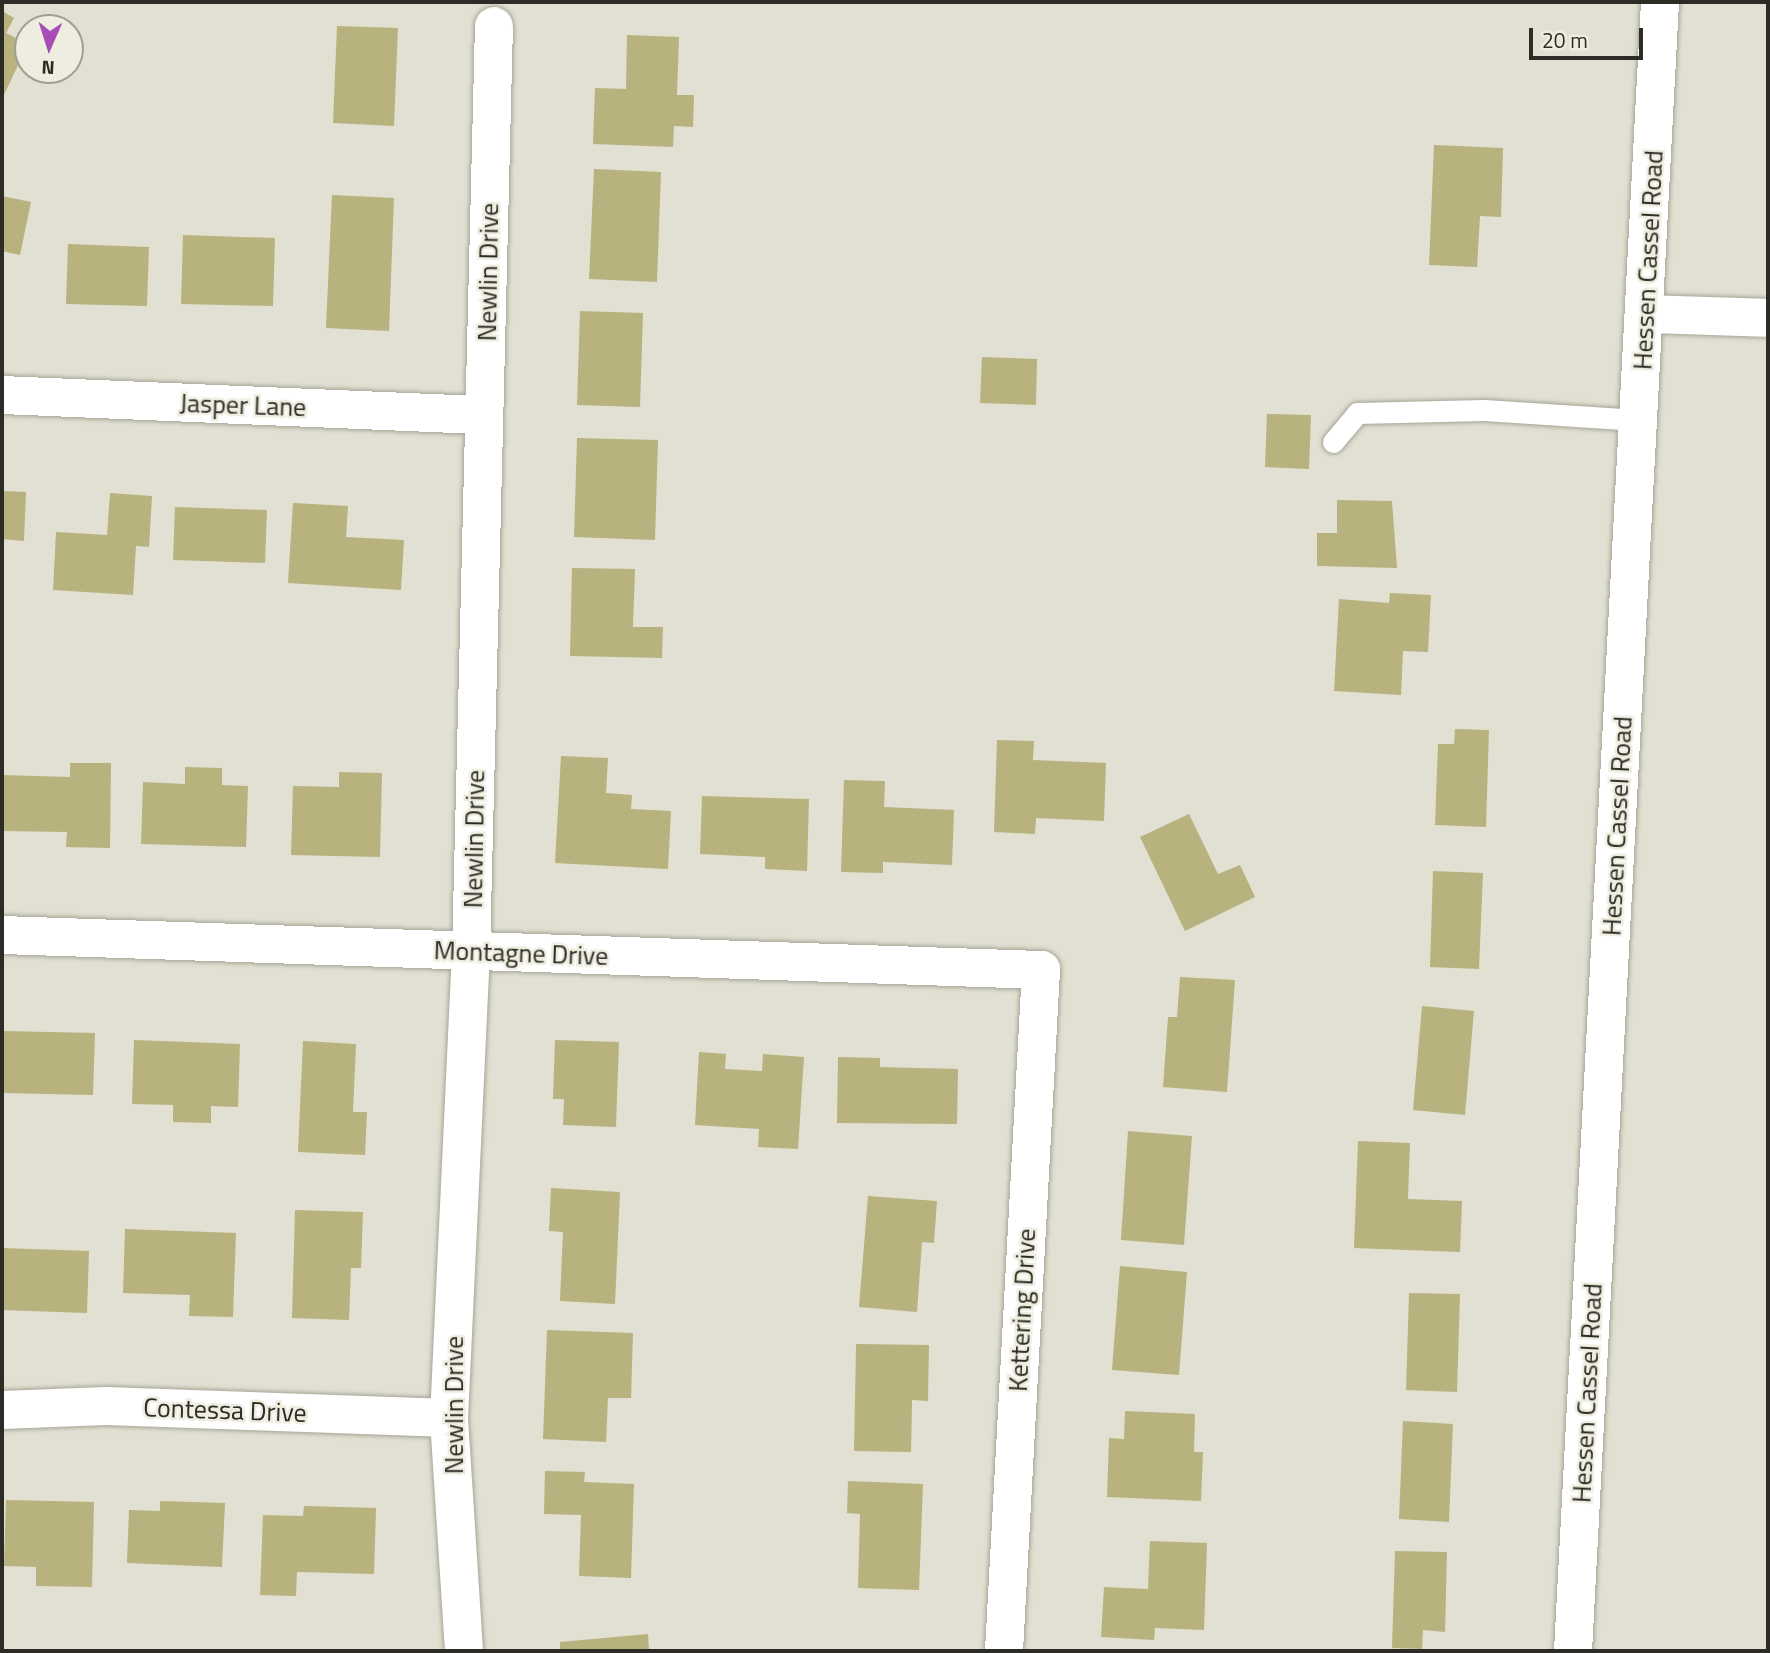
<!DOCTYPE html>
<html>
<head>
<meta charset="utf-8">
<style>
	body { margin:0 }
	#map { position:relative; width:1770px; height:1653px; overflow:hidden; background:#e1e0d2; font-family:"Titillium Web",sans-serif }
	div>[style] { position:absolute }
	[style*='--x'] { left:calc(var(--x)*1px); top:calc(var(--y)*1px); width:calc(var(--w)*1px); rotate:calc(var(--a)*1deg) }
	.building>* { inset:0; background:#b7b27e }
	.roads { filter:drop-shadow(0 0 2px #a6a597) drop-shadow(0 0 2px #a6a597) }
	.service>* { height:21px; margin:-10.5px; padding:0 10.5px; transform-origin:10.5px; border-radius:10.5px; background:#fff }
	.minor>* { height:38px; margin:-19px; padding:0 19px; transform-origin:19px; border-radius:19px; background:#fff }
	.secondary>* { height:38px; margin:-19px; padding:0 19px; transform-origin:19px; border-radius:19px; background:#fff }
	span { translate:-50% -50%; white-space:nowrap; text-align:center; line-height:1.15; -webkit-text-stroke:5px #eeeddf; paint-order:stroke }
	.street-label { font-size:26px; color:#2c2b26 }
	.frame { position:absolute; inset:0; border:4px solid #2c2b26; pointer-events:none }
	.north { position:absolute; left:14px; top:14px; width:70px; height:70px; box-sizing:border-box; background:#eeeddf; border:2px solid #a09f95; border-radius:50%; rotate:183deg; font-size:19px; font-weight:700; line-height:28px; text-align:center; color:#2c2b26 }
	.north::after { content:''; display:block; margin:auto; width:24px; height:32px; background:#a64db8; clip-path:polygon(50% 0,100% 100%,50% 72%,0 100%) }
	.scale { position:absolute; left:1529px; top:28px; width:114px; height:32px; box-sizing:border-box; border:4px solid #2c2b26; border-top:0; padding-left:9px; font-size:21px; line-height:24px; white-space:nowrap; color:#2c2b26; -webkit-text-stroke:5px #eeeddf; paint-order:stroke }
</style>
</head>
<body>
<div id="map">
	<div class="building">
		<i style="clip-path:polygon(2px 11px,14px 18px,6px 33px,28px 44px,2px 99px)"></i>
		<i style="clip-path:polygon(337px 26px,398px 28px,394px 126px,333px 123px)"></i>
		<i style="clip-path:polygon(627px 35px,679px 37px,677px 95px,694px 95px,693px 127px,674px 126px,673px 147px,593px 144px,595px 88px,626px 89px)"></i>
		<i style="clip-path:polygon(1434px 145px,1503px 148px,1501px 217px,1480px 216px,1477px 267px,1429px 265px)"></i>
		<i style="clip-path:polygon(594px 169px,661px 172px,657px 282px,589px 279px)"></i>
		<i style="clip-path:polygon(332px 195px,394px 198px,389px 331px,326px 328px)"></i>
		<i style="clip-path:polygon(2px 196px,31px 202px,20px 255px,2px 251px)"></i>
		<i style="clip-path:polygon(183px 235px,275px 238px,273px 306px,181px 304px)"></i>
		<i style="clip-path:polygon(68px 244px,149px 247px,147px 306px,66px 304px)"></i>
		<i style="clip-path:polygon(580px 311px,643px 313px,640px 407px,577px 405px)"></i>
		<i style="clip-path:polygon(982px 357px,1037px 359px,1036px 405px,980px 403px)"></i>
		<i style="clip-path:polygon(1267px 414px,1311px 415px,1309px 469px,1265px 467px)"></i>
		<i style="clip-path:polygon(577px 438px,658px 440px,655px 540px,574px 537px)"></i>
		<i style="clip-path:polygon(2px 491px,26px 492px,24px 541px,2px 539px)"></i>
		<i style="clip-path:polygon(110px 493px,152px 496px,149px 547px,136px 546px,133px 595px,53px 590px,56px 532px,107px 535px)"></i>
		<i style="clip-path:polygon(1337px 500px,1392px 501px,1397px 568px,1317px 566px,1317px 533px,1337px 533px)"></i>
		<i style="clip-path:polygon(293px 503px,348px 506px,346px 537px,404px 540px,401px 590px,288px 583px)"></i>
		<i style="clip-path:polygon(175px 507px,267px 510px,265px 563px,173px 560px)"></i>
		<i style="clip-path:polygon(572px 568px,635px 569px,633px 627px,663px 627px,662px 658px,570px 656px)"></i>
		<i style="clip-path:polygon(1390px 593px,1431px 595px,1428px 652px,1403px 651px,1401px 695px,1334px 691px,1339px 599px,1389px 603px)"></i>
		<i style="clip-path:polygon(1455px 729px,1489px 730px,1486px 827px,1435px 825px,1438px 744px,1454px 744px)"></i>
		<i style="clip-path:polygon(997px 740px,1034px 741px,1033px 760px,1106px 763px,1104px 821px,1036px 818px,1035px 834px,994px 832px)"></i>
		<i style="clip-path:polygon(561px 756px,608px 758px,606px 793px,632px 795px,631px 809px,671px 811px,668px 869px,555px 863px)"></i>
		<i style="clip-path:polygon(70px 763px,111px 763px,110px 848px,66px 847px,67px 832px,2px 831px,2px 775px,70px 777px)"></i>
		<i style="clip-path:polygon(185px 767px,222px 768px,222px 785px,248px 786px,246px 847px,141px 844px,143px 782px,185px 784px)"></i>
		<i style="clip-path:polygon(339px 772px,382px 773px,380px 857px,291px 855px,293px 786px,339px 787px)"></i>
		<i style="clip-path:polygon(844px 780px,885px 781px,884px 807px,954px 810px,952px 865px,883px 862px,883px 873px,841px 872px)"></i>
		<i style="clip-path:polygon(702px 796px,809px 799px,807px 871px,765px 869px,765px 857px,700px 854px)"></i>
		<i style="clip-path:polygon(1189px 814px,1218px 874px,1240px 865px,1255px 897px,1185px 931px,1140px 837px)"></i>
		<i style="clip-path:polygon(1433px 871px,1483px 873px,1479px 969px,1430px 967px)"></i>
		<i style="clip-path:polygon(1180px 977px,1235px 980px,1227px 1092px,1163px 1087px,1168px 1017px,1177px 1017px)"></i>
		<i style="clip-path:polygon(1422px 1006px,1474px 1011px,1465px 1115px,1413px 1110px)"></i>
		<i style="clip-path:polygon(3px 1031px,95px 1033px,93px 1095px,2px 1093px)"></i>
		<i style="clip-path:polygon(134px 1040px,240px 1044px,238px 1107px,211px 1106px,211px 1123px,173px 1122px,173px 1105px,132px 1104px)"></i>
		<i style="clip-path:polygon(555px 1040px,619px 1042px,616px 1127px,563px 1125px,564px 1099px,553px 1099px)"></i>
		<i style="clip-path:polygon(303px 1041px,356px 1044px,353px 1112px,367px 1112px,365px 1155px,298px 1152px)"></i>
		<i style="clip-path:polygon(699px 1052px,726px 1054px,725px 1069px,762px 1071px,763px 1054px,804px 1057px,798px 1149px,758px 1147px,759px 1129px,695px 1125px)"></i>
		<i style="clip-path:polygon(838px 1057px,880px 1058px,880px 1067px,958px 1069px,957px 1124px,837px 1123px)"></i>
		<i style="clip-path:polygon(1128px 1131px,1192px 1136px,1184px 1245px,1121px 1240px)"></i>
		<i style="clip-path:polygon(1358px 1141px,1410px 1143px,1408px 1199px,1462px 1201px,1460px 1252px,1354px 1248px)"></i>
		<i style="clip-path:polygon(551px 1188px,620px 1192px,615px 1304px,560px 1301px,563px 1232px,549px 1231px)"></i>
		<i style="clip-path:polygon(868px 1196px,937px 1201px,934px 1243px,922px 1242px,917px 1312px,859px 1307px)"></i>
		<i style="clip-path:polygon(295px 1210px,363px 1212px,361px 1268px,351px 1268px,349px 1320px,292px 1318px)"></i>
		<i style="clip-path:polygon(125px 1229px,236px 1233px,233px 1317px,189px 1316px,190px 1295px,123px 1293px)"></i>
		<i style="clip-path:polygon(2px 1248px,89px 1251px,87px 1313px,2px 1310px)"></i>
		<i style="clip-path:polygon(1120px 1266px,1187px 1272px,1179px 1375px,1112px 1370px)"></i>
		<i style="clip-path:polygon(1409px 1293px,1460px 1294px,1457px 1392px,1406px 1390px)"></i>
		<i style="clip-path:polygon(547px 1330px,633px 1333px,631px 1398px,608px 1398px,606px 1442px,543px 1439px)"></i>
		<i style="clip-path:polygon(856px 1344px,929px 1345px,928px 1401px,912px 1400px,911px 1452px,854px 1451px)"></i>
		<i style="clip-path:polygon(1125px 1411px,1195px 1414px,1194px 1452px,1203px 1452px,1201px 1501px,1107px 1497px,1109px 1438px,1124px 1439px)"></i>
		<i style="clip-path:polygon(1403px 1421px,1453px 1424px,1449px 1522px,1399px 1519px)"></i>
		<i style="clip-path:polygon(545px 1471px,585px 1472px,584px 1482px,634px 1484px,631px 1578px,579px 1576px,581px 1515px,544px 1514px)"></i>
		<i style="clip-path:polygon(848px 1481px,923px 1484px,919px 1590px,858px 1588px,860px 1514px,847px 1513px)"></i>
		<i style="clip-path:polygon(6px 1500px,94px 1502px,92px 1587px,36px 1586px,36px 1567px,4px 1566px)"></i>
		<i style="clip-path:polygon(160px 1501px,225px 1503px,222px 1567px,127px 1563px,129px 1510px,160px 1511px)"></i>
		<i style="clip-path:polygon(304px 1506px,376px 1508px,374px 1574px,297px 1572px,296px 1596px,260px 1595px,263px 1515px,303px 1516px)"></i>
		<i style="clip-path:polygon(1150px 1541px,1207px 1543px,1204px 1630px,1155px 1628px,1154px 1640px,1101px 1637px,1104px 1587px,1148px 1589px)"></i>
		<i style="clip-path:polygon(1395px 1551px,1447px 1552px,1445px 1632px,1423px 1630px,1422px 1649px,1392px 1648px)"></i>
		<i style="clip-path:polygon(648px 1634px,649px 1651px,560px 1651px,560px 1642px)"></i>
	</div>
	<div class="roads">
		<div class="service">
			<i style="--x:1333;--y:442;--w:38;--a:-50"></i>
			<i style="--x:1357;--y:413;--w:127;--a:-1.4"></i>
			<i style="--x:1484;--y:410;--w:154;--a:3.7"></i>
		</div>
		<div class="minor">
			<i style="--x:1648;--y:314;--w:120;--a:1.9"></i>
			<i style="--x:2;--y:395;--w:482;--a:2.4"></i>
			<i style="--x:2;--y:935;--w:1040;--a:1.93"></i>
			<i style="--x:1041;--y:970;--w:682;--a:93.11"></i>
			<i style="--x:2;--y:1410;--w:104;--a:-2.2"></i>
			<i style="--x:106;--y:1406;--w:343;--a:2"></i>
			<i style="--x:464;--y:1651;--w:233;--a:-93.7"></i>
			<i style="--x:449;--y:1418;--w:467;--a:-87.3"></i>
			<i style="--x:471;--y:952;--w:926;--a:-88.58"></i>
		</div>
		<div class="secondary">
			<i style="--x:1573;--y:1651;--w:1651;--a:-86.98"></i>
		</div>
	</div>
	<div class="street-label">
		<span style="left:1648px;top:260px;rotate:-87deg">Hessen Cassel Road</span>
		<span style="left:488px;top:272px;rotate:-89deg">Newlin Drive</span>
		<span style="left:243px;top:405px;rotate:2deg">Jasper Lane</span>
		<span style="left:1617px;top:826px;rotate:-87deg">Hessen Cassel Road</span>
		<span style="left:474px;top:839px;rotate:-89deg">Newlin Drive</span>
		<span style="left:521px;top:953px;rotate:2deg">Montagne Drive</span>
		<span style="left:1022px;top:1310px;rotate:-87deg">Kettering Drive</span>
		<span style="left:1587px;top:1393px;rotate:-87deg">Hessen Cassel Road</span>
		<span style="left:454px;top:1405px;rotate:-90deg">Newlin Drive</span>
		<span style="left:225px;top:1410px;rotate:2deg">Contessa Drive</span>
	</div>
	<div class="frame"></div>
	<div class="north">N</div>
	<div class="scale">20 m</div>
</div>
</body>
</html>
